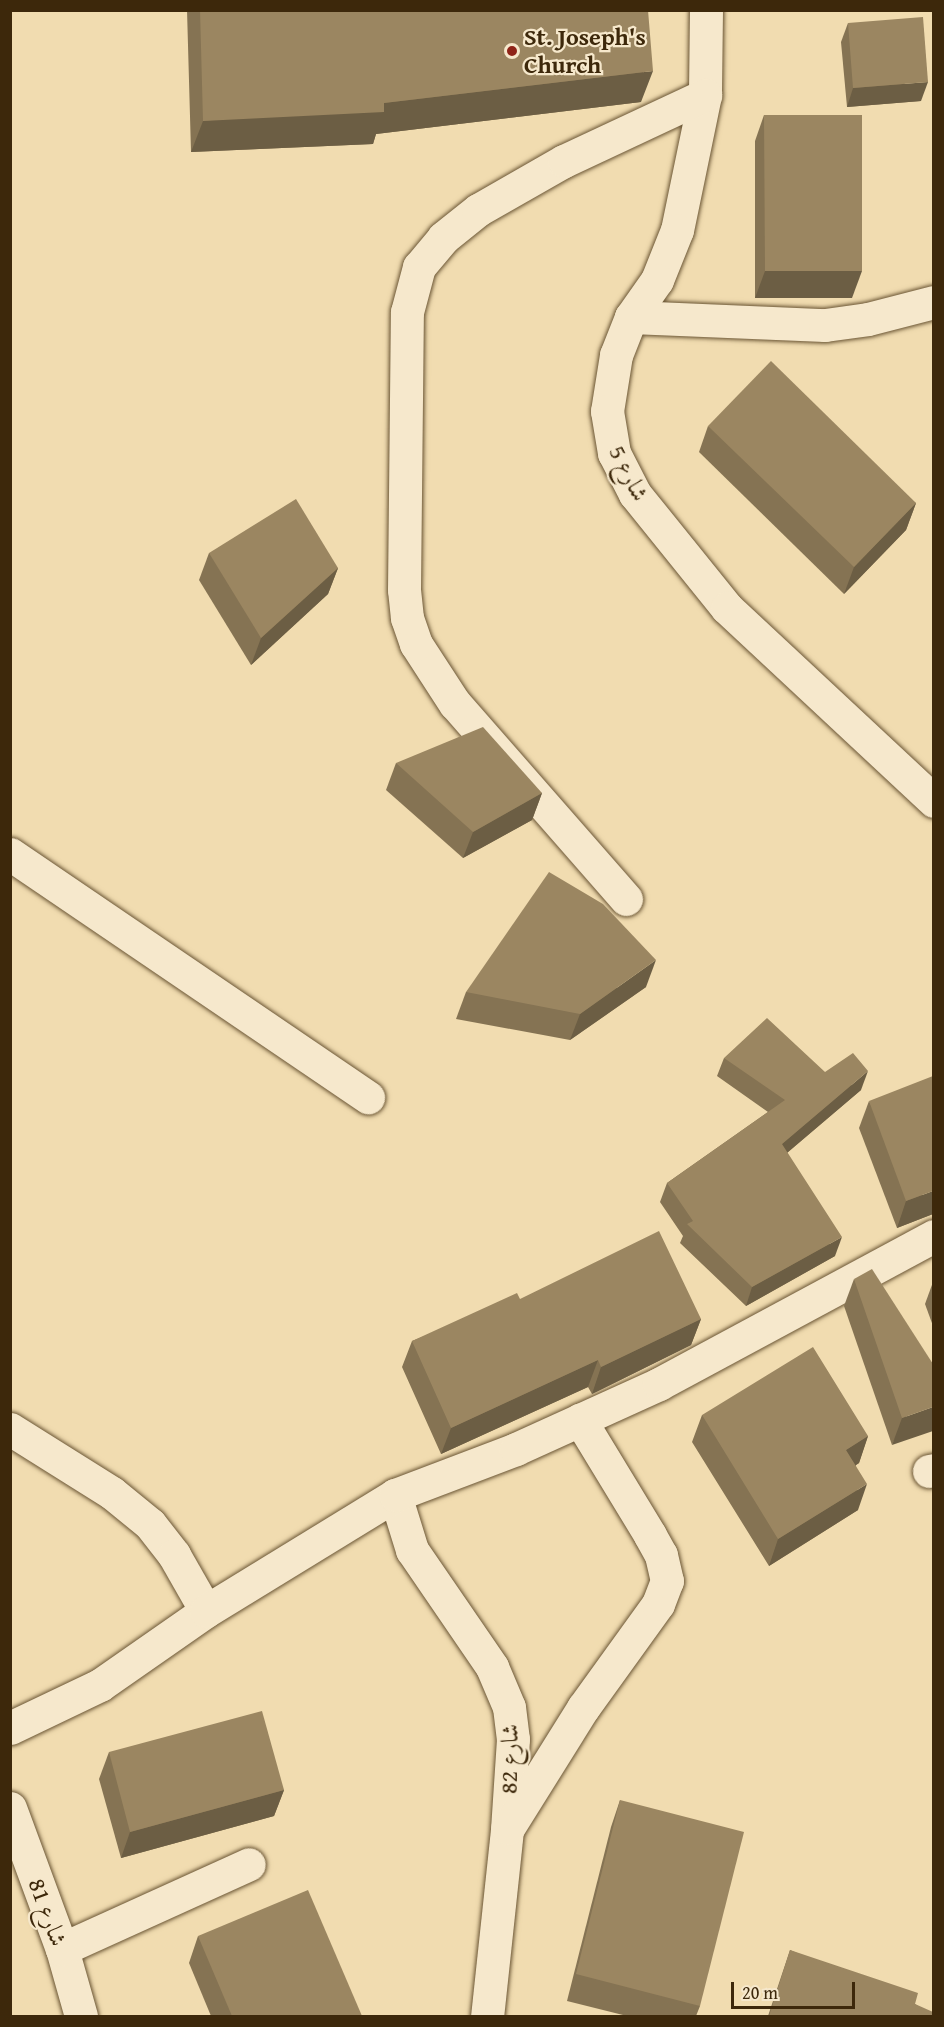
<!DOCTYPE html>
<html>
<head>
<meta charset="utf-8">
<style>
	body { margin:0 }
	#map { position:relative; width:944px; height:2027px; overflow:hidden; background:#f1dcb0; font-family:"Gentium Book Plus",Amiri,serif }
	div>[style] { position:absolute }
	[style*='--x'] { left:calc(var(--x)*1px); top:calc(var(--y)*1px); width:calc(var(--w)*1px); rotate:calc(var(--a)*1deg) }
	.roads { filter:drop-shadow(0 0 2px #6a5534) drop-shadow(0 0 2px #6a5534) }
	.street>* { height:33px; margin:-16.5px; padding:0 16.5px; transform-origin:16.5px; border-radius:16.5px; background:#f6e8cc }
	.wall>* { inset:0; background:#857353 }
	.shaded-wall>* { inset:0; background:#6c5e44 }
	.building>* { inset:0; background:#9b8661 }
	.dots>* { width:16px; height:16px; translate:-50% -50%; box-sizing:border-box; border:3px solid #f6e8cc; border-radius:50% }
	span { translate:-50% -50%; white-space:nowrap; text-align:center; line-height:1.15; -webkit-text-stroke:4.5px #f6e8cc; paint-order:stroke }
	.poi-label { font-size:24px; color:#3d280b; font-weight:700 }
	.left { translate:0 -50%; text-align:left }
	.street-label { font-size:24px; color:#3d280b }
	.frame { position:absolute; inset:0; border:12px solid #3d280b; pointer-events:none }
	.scale { position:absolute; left:731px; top:1982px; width:124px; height:27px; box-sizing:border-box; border:3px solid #3d280b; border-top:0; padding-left:8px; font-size:18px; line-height:21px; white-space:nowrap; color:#3d280b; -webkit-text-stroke:4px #f6e8cc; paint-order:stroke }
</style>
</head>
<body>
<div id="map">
	<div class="roads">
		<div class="street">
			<i style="--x:706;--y:10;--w:85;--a:90.7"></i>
			<i style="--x:705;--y:95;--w:138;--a:101.7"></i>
			<i style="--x:677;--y:230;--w:54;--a:111.8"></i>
			<i style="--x:657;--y:280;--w:45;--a:125.1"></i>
			<i style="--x:631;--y:317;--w:41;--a:111.5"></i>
			<i style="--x:616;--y:355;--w:57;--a:99.1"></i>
			<i style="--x:607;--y:411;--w:43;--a:80.5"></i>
			<i style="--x:614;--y:453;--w:46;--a:62.9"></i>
			<i style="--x:635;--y:494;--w:146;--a:51.1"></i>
			<i style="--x:727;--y:608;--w:283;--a:43"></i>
			<i style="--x:631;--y:317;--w:194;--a:2.4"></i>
			<i style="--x:825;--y:325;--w:43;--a:-7.9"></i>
			<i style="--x:868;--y:319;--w:68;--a:-14.4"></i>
			<i style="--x:10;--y:854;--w:433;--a:34.2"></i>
			<i style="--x:626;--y:899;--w:259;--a:-131.2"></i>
			<i style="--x:455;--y:704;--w:72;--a:-123"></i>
			<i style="--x:416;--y:644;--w:28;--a:-109"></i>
			<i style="--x:407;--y:618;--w:28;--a:-96"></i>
			<i style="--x:404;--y:590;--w:278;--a:-89.4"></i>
			<i style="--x:407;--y:312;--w:47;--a:-75.1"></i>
			<i style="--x:419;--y:267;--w:38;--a:-50"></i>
			<i style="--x:443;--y:238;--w:45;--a:-38.7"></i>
			<i style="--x:478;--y:210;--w:99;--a:-29.7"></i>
			<i style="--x:564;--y:161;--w:156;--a:-25.1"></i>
			<i style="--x:10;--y:1429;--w:120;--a:32.1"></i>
			<i style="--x:112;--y:1493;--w:49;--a:39.2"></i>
			<i style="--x:150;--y:1524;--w:39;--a:52"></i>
			<i style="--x:174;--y:1555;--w:64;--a:60.3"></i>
			<i style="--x:929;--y:1471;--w:5;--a:-11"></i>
			<i style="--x:395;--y:1495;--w:58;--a:72.8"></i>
			<i style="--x:412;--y:1550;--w:142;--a:55.6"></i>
			<i style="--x:492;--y:1667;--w:43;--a:67"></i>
			<i style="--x:509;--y:1707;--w:32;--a:83"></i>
			<i style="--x:513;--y:1739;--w:91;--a:93.8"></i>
			<i style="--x:507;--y:1830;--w:187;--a:96.1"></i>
			<i style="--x:10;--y:1728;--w:100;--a:-25.5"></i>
			<i style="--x:100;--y:1685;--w:129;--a:-34.9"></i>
			<i style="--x:206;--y:1611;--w:222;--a:-31.5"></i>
			<i style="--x:395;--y:1495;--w:129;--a:-20.8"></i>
			<i style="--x:516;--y:1449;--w:157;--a:-24.4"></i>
			<i style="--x:659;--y:1384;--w:312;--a:-28.3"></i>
			<i style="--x:10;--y:1808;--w:150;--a:69.8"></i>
			<i style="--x:62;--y:1949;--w:70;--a:74.2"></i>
			<i style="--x:508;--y:1828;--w:142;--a:-58"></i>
			<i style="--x:583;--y:1708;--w:128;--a:-54.2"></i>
			<i style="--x:658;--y:1604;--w:25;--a:-69"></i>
			<i style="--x:667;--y:1581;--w:27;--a:-103"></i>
			<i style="--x:661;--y:1555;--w:23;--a:-119"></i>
			<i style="--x:650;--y:1535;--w:135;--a:-121.3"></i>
			<i style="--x:62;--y:1949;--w:205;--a:-24.4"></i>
		</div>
	</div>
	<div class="wall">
		<i style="clip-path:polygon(187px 10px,648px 10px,641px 102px,376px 134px,373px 144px,191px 152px)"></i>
		<i style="clip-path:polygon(848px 23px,921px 101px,847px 107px,841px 42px)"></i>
		<i style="clip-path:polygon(764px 115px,852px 298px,755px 298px,755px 141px)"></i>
		<i style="clip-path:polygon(708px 426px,916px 503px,906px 530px,844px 594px,699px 452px)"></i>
		<i style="clip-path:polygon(209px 553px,338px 568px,328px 594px,251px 665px,199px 580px)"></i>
		<i style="clip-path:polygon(396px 763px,542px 793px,532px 820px,463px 858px,386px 790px)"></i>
		<i style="clip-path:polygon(646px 987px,570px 1040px,456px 1019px,466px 992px)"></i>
		<i style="clip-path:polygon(724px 1058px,825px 1072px,861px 1090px,787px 1153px,835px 1256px,746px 1306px,680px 1243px,683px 1236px,660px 1202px,667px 1183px,768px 1112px,717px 1076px)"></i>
		<i style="clip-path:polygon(869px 1101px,933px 1214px,897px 1228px,859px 1128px)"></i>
		<i style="clip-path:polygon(854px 1279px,933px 1364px,892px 1445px,844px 1306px)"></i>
		<i style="clip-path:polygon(933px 1282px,933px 1326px,925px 1304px)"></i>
		<i style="clip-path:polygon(520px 1299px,701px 1319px,691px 1345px,592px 1394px,588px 1387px,441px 1454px,402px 1367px,412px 1341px)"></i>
		<i style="clip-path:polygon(702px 1415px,868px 1436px,859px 1463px,856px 1465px,858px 1510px,769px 1566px,692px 1442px)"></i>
		<i style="clip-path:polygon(109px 1752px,284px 1790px,274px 1816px,121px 1858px,99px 1779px)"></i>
		<i style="clip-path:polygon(620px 1800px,700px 2006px,696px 2016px,627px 2016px,567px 2001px,611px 1827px)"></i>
		<i style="clip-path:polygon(198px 1936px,362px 2016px,211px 2016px,189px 1963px)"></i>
		<i style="clip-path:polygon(790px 1950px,915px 2004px,933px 2016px,768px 2016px)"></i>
	</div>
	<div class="shaded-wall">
		<i style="clip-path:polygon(653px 71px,641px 102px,376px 134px,373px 144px,191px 152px,203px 121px,384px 103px)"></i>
		<i style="clip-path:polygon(928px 82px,921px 101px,847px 107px,853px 88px)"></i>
		<i style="clip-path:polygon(765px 271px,862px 271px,852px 298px,755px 298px)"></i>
		<i style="clip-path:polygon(916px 503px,906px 530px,844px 594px,854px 567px)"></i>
		<i style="clip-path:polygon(338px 568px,328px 594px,251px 665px,261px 638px)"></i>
		<i style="clip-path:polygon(542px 793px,532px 820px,463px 858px,473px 832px)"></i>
		<i style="clip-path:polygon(656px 960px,646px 987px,570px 1040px,580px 1014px)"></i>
		<i style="clip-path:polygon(868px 1071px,861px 1090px,775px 1163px,782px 1144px)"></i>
		<i style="clip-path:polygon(933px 1191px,933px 1214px,897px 1228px,906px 1201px)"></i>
		<i style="clip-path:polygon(842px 1237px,835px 1256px,746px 1306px,752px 1287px)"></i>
		<i style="clip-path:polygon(701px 1319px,691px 1345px,592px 1394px,601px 1367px)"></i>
		<i style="clip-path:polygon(598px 1360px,588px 1387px,441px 1454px,451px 1428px)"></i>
		<i style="clip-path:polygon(933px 1407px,933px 1431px,892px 1445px,902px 1418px)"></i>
		<i style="clip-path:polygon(868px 1436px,859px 1463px,837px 1477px,846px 1450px)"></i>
		<i style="clip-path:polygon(867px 1484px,858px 1510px,769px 1566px,778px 1539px)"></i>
		<i style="clip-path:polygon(284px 1790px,274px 1816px,121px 1858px,130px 1832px)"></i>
	</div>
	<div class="building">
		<i style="clip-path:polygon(200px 10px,648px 10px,653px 71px,384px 103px,384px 112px,203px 121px)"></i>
		<i style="clip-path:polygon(923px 17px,928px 82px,853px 88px,848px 23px)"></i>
		<i style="clip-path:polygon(764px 115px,862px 115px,862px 271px,765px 271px)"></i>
		<i style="clip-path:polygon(771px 361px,916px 503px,854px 567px,708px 426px)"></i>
		<i style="clip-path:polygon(296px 499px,338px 568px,261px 638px,209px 553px)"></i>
		<i style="clip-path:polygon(483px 727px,542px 793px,473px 832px,396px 763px)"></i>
		<i style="clip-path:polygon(549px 872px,603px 904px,656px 960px,580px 1014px,466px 992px)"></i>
		<i style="clip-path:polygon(767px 1018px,825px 1072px,853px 1053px,868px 1071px,782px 1144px,842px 1237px,752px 1287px,687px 1224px,693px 1221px,667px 1183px,785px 1100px,724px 1058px)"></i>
		<i style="clip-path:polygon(933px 1076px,933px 1191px,906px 1201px,869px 1101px)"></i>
		<i style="clip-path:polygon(659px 1231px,701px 1319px,601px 1367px,598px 1360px,451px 1428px,412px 1341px,517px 1293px,520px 1299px)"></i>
		<i style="clip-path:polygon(872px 1269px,933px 1364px,933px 1407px,902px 1418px,854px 1279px)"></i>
		<i style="clip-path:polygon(813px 1347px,868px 1436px,846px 1450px,867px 1484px,778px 1539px,702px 1415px)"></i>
		<i style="clip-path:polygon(262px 1711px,284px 1790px,130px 1832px,109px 1752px)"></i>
		<i style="clip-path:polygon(620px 1800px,744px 1832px,700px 2006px,576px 1974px)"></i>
		<i style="clip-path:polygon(308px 1890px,362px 2016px,232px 2016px,198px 1936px)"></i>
		<i style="clip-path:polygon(790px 1950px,918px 1993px,915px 2004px,933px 2012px,933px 2016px,769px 2016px)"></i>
	</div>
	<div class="dots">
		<i style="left:512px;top:51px;background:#8f2418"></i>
	</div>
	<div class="poi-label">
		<span class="left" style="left:524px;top:51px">St. Joseph's<br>Church</span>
	</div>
	<div class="street-label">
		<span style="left:629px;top:473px;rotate:63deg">شارع 5</span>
		<span style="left:509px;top:1759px;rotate:-89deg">شارع 82</span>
		<span style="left:48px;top:1912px;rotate:70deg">شارع 81</span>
	</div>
	<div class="frame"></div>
	<div class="scale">20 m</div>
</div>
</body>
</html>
